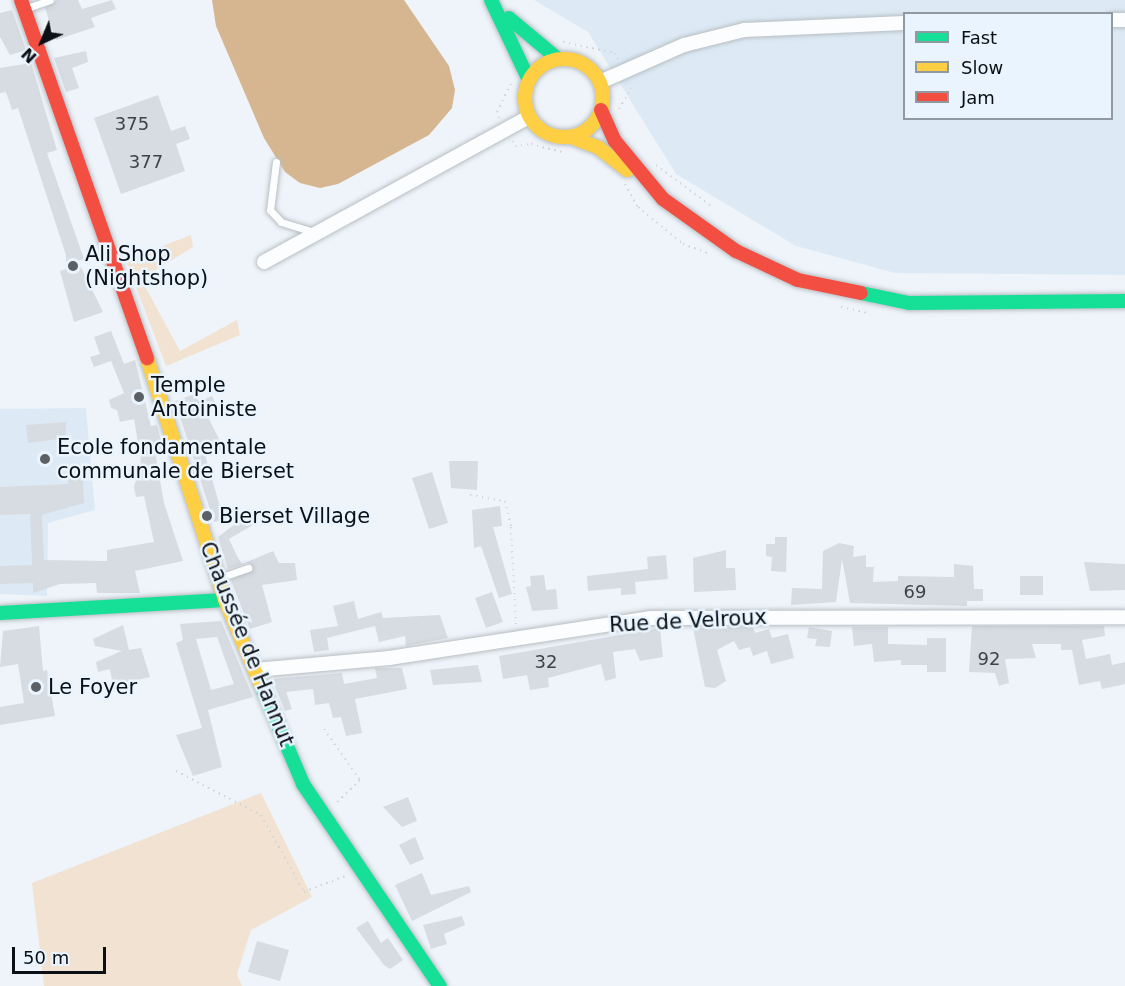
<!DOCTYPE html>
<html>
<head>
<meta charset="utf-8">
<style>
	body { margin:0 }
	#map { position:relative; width:1125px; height:986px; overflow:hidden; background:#eef4f9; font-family:"DejaVu Sans",sans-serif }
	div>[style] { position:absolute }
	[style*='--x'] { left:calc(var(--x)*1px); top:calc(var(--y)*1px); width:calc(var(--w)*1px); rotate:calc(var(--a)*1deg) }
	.built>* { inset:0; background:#ddeaf5 }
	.green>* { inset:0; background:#f1e2d2 }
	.water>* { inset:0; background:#d6b691 }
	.building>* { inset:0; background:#d6dce1 }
	.path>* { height:2px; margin-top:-1px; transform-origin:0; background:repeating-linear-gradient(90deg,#d3d5d7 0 1.5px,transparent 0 6px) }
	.roads { filter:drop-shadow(0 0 2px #b8bec3) drop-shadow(0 0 2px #b8bec3) }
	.lane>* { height:7px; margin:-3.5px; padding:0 3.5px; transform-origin:3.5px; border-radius:3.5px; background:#fcfdfe }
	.street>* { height:14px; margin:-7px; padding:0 7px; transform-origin:7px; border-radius:7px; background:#fcfdfe }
	.fast>* { height:14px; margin:-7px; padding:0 7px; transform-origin:7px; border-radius:7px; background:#16e098 }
	.slow>* { height:14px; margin:-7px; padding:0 7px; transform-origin:7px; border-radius:7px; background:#ffcf43 }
	.slow>.ring { margin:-7px; padding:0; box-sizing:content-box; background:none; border:14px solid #ffcf43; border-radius:50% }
	.jam>* { height:14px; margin:-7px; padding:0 7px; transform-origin:7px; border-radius:7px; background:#f24e42 }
	.dots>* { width:16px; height:16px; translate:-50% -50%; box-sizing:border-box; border:3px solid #e9f4fe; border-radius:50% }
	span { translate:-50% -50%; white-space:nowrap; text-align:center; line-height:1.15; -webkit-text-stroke:5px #e9f4fe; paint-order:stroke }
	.number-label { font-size:18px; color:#3d4348 }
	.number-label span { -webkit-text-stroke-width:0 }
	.poi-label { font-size:21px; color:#0a1015 }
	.left { translate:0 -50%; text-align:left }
	.street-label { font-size:21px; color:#0a1015 }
	.legend { position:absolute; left:903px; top:12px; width:210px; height:108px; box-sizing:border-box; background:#e9f4fe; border:2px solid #9099a1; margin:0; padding:8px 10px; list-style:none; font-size:18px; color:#0a1015 }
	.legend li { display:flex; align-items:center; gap:12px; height:30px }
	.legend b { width:30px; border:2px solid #9099a1 }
	.north { position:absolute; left:12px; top:12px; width:60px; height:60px; -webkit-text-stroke:4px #e9f4fe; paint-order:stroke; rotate:224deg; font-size:16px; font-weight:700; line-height:24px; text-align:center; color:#0a1015 }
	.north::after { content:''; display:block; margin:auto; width:21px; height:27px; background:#0a1015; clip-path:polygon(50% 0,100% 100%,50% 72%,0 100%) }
	.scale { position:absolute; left:12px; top:947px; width:94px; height:27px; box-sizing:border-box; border:3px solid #0a1015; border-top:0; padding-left:8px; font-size:18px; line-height:21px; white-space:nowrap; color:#0a1015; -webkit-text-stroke:4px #e9f4fe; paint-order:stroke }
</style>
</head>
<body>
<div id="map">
	<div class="built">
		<i style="clip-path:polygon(evenodd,534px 0,1125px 0,1125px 275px,895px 273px,796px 246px,676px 174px,588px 32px,534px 0,904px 14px,1112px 14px,1112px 118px,904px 118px,904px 14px)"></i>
		<i style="clip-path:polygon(86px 408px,95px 510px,48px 523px,47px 596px,0 594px,0 409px)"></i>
	</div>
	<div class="green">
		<i style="clip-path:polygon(191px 235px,193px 247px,141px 279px,180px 351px,237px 320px,240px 335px,166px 366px,126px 260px)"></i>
		<i style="clip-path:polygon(261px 793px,312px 897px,251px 930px,237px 974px,242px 986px,44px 986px,32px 883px)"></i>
	</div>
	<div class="water">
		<i style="clip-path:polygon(212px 0,404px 0,449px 66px,455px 90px,452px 108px,429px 135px,338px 184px,320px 188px,300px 183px,285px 172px,264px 138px,216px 26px)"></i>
	</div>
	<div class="building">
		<i style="clip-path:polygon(57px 0,78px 0,82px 9px,112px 0,116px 9px,91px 18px,95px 27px,56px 40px,45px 8px)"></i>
		<i style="clip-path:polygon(12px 10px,26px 50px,10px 55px,0 37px,0 13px)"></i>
		<i style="clip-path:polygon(86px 51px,88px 62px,72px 68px,79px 88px,66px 92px,54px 58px)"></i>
		<i style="clip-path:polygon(31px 63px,57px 150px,47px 153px,84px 259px,78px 261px,103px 312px,74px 322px,60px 271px,66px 269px,66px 255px,18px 108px,12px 110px,6px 92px,0 93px,0 68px)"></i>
		<i style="clip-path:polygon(158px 95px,171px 131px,185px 126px,190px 139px,176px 144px,185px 171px,121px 194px,94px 118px)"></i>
		<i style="clip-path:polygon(111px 331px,124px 364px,135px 360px,151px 426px,157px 425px,163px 449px,155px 451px,164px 503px,183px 561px,135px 571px,140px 593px,97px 593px,96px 583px,60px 584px,33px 593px,33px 583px,0 584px,0 566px,32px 565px,30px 514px,0 515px,0 487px,68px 484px,68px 477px,83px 477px,84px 503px,42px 515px,44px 560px,107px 561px,107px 550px,154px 542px,144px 496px,136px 497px,134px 487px,141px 461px,134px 419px,120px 422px,117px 410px,111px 408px,109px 400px,124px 393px,111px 361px,94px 367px,90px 357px,100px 354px,94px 337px)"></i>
		<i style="clip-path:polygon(192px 395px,199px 401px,212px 396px,217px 406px,205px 411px,224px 449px,209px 454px,202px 445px,224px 520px,214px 522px,175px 401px)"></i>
		<i style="clip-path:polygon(66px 422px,66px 438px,28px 443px,26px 425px)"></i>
		<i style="clip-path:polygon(449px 461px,478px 461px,477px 490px,451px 488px)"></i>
		<i style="clip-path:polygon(432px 472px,448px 523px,429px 529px,412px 478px)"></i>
		<i style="clip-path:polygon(500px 506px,502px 526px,493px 527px,512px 594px,499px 598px,481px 546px,474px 548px,472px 510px)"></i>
		<i style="clip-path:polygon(252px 511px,258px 522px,229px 539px,237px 556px,242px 564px,273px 551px,279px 563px,295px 563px,297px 580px,262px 585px,272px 622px,250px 629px,231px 580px,253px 567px,247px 563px,228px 569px,218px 537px)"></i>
		<i style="clip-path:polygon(775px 537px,787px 537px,786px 572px,771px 571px,772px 557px,766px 556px,766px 544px,775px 544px)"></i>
		<i style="clip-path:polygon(839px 543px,854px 546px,853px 557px,866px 555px,866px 567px,874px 567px,873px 582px,898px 581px,898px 576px,954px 577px,954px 564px,973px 566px,974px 589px,983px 589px,983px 601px,967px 601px,967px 606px,850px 603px,842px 559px,836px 602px,791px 605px,792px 588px,822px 589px,823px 551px)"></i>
		<i style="clip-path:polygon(726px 550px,726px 568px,735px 568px,736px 590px,694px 592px,693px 558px)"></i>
		<i style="clip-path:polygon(666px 555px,668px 579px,635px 582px,636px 594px,621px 595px,621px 588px,588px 591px,587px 576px,648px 569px,647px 557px)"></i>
		<i style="clip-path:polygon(1084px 562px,1125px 564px,1125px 590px,1090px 591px)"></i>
		<i style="clip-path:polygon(544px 575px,546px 590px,556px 589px,558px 609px,532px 611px,526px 587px,531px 586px,530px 576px)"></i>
		<i style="clip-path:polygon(1020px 576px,1043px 576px,1043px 595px,1020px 595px)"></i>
		<i style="clip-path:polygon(492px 592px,503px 622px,486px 628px,475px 598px)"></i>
		<i style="clip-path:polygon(354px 601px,358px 619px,381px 612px,383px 618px,440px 615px,448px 638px,406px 646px,405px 636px,379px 642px,375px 626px,327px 638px,329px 650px,314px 652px,310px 630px,338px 626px,333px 606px)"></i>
		<i style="clip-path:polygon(evenodd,221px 621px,253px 697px,208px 710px,222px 767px,193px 776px,176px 735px,202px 728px,176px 643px,183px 640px,180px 624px,221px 621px,217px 637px,234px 684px,211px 690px,196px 639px,217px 637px)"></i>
		<i style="clip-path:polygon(123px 625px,129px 650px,141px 648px,150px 677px,113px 686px,110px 669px,98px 672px,96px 662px,122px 651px,95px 646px,93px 639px)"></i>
		<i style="clip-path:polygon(39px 626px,43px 671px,47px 670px,55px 716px,0 725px,0 707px,24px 703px,18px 664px,0 667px,3px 631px)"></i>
		<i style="clip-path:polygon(972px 626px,1104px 626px,1105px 636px,1082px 640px,1086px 659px,1110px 654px,1112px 665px,1125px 662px,1125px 684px,1102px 689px,1100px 681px,1079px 685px,1072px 650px,1061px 650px,1061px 644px,1032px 644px,1036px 658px,1005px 659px,1009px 683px,999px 686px,995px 673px,969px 672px)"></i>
		<i style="clip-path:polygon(753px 627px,755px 633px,769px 629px,772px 638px,788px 634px,794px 658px,771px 664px,767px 651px,753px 656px,750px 647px,739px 650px,734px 641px,717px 650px,726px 681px,715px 688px,705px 687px,693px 628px)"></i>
		<i style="clip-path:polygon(809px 627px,832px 631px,830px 647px,815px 646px,817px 639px,807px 638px)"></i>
		<i style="clip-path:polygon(852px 627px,888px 627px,888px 644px,927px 645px,927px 638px,946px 638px,946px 672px,927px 672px,927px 665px,901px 665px,901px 660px,874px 662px,872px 644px,854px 646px)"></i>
		<i style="clip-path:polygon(660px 628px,663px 657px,640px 661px,635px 649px,613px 652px,616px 678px,605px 681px,601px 664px,548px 678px,549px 687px,530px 690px,527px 675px,503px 679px,499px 656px)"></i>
		<i style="clip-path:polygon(478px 665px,482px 682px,433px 685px,430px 670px)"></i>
		<i style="clip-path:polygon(375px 668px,402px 668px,407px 689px,355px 699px,362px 733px,346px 736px,341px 717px,333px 718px,329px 703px,315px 705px,313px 689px,286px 692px,292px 709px,285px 711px,272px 679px,342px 673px,344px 684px,377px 678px)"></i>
		<i style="clip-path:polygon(408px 797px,417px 821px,402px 827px,383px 807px)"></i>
		<i style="clip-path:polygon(415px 837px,424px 859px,410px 865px,399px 845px)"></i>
		<i style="clip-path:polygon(422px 873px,431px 895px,469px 886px,471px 892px,412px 921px,395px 885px)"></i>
		<i style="clip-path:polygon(462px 916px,465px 925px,444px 934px,447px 944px,431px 949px,423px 925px)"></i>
		<i style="clip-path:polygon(368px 921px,381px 943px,388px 938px,403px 960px,390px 969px,384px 965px,356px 928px)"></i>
		<i style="clip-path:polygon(257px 941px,289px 950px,280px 981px,248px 972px)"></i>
	</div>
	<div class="path">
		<i style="--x:563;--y:42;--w:53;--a:11.9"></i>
		<i style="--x:615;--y:53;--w:7;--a:63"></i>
		<i style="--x:619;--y:109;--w:23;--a:-59"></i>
		<i style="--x:631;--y:89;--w:6;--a:-108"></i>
		<i style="--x:499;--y:118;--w:6;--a:-108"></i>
		<i style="--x:497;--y:112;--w:32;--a:-64"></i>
		<i style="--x:513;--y:141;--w:5;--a:68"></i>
		<i style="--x:515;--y:146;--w:16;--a:-7"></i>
		<i style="--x:531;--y:144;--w:35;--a:15"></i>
		<i style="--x:656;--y:165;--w:69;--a:36.7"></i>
		<i style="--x:625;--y:184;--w:26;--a:61"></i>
		<i style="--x:638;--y:207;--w:58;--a:39.4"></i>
		<i style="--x:683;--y:244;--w:30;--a:20"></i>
		<i style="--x:841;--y:307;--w:30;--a:12"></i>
		<i style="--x:470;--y:495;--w:36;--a:10"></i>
		<i style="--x:505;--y:501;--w:27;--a:77"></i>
		<i style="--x:511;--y:527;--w:99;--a:87.1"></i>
		<i style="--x:324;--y:729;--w:62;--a:54.8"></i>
		<i style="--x:360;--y:780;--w:33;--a:136"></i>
		<i style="--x:176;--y:771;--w:96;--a:27.4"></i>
		<i style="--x:261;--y:815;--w:88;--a:60.8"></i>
		<i style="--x:304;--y:892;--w:44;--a:-21.3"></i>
	</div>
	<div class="roads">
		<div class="lane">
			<i style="--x:27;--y:8;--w:24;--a:-19"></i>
			<i style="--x:276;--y:162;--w:48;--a:97.1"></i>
			<i style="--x:270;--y:210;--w:16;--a:47"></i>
			<i style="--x:281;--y:222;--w:38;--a:17"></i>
			<i style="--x:219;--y:578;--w:31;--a:-19"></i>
		</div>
		<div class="street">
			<i style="--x:1112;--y:20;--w:13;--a:0"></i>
			<i style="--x:600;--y:82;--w:92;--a:-23.8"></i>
			<i style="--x:684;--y:45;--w:62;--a:-14"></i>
			<i style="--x:744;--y:30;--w:160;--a:-2.5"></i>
			<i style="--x:264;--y:262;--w:302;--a:-28.7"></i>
			<i style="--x:255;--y:670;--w:135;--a:-5.1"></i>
			<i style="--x:389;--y:658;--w:264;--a:-8.7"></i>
			<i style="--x:650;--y:618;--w:475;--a:-0.1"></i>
		</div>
		<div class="fast">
			<i style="--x:491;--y:0;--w:89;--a:64.6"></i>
			<i style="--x:509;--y:18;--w:64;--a:39.9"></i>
			<i style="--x:861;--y:293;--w:49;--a:11.8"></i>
			<i style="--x:909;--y:303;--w:216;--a:-0.5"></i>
			<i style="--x:0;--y:613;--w:225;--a:-3.3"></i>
			<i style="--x:260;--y:683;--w:110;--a:66.9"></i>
			<i style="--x:303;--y:784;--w:244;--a:55.9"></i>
		</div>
		<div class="slow">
			<i class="ring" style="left:525px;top:59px;width:64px;height:64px"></i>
			<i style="--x:571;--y:137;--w:30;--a:21"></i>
			<i style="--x:599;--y:148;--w:36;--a:38"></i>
			<i style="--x:147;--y:358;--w:254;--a:72.1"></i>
			<i style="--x:225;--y:600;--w:90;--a:67.1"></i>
		</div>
		<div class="jam">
			<i style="--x:21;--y:0;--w:380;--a:70.6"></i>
			<i style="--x:601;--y:110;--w:34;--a:66"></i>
			<i style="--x:615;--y:141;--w:75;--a:50.4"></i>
			<i style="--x:663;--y:199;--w:90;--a:35.5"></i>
			<i style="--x:736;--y:251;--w:68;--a:25.1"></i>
			<i style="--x:798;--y:280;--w:64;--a:11.7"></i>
		</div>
	</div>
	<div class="dots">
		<i style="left:73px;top:266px;background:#5a6065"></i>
		<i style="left:139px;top:397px;background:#5a6065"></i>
		<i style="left:45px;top:459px;background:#5a6065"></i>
		<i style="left:207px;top:516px;background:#5a6065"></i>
		<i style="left:36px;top:687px;background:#5a6065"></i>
	</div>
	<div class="number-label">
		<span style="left:132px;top:124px">375</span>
		<span style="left:146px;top:162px">377</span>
		<span style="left:915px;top:592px">69</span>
		<span style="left:989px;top:659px">92</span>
		<span style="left:546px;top:662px">32</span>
	</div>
	<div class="poi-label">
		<span class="left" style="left:85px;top:266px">Ali Shop<br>(Nightshop)</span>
		<span class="left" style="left:151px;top:397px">Temple<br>Antoiniste</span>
		<span class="left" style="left:57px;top:459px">Ecole fondamentale<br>communale de Bierset</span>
		<span class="left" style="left:219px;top:516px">Bierset Village</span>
		<span class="left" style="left:48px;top:687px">Le Foyer</span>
	</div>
	<div class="street-label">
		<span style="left:688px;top:621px;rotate:-3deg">Rue de Velroux</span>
		<span style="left:247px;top:644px;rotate:68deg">Chaussée de Hannut</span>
	</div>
	<ul class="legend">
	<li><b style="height:8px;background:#16e098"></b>Fast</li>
	<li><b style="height:8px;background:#ffcf43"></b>Slow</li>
	<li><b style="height:8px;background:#f24e42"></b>Jam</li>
	</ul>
	<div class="north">N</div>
	<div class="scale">50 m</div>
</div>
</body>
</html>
